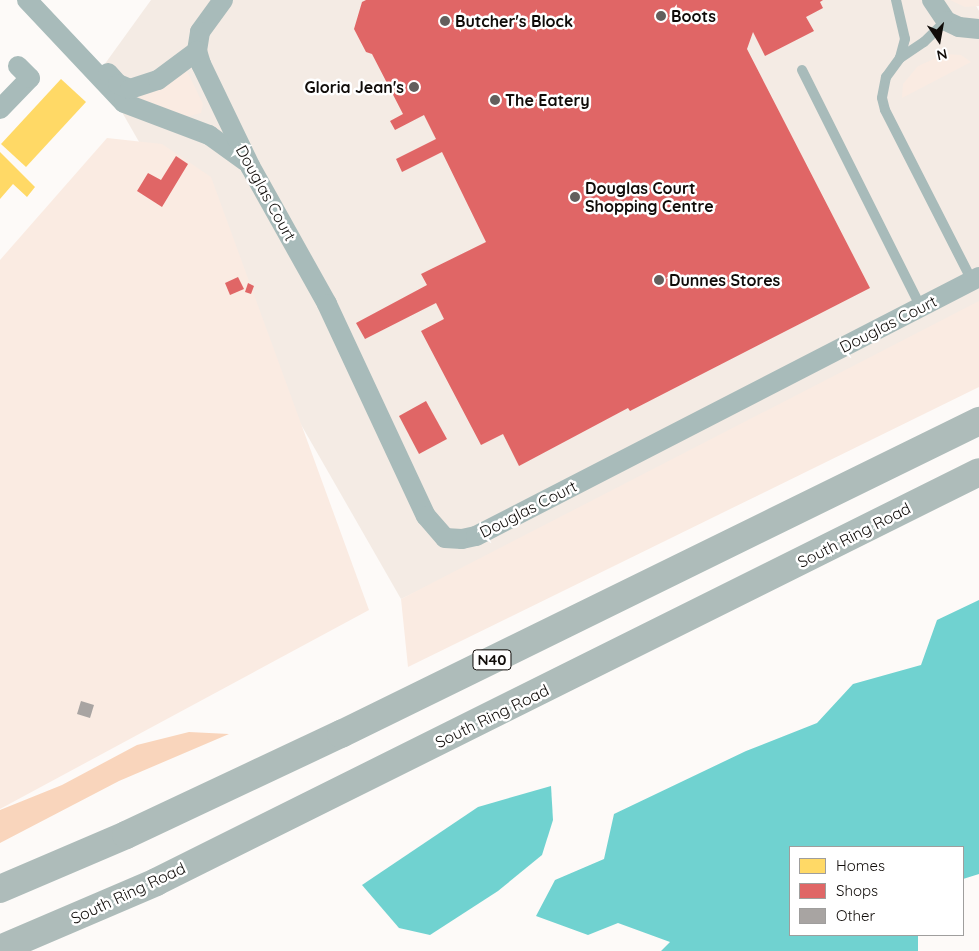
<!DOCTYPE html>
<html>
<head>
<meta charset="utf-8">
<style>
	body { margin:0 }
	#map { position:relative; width:979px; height:951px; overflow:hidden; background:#fdfaf8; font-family:Quicksand,sans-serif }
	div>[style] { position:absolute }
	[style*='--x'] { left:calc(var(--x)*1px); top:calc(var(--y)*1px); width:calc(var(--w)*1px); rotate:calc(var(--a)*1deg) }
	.built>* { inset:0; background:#f4ebe4 }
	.green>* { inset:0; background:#faebe2 }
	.forest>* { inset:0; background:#f9d5bc }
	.water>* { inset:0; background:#70d2d0 }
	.homes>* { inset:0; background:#ffd966 }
	.shops>* { inset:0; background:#e06666 }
	.building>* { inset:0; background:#a8a4a2 }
	.service>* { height:10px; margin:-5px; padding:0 5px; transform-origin:5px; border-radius:5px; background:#a8bbba }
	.minor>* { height:20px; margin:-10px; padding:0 10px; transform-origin:10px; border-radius:10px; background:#a8bbba }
	.trunk>* { height:28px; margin:-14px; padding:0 14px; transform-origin:14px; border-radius:14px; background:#aebcba }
	.dots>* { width:14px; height:14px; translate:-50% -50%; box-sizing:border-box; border:2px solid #fff; border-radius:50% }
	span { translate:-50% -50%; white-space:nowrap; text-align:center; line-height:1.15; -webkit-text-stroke:5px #fff; paint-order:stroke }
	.shield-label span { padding:1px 4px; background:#fff; border:1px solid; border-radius:4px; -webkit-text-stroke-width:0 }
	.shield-label { font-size:15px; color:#100c09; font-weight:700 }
	.poi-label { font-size:16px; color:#100c09; font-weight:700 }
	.left { translate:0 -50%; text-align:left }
	.right { translate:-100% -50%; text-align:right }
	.street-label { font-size:16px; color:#100c09 }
	.legend { position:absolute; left:789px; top:846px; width:175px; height:90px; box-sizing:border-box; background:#fff; border:1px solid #9f9e9d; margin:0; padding:6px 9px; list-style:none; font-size:15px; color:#100c09 }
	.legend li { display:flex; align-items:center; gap:10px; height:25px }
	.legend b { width:25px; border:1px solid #9f9e9d }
	.north { position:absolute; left:914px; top:15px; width:50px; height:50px; -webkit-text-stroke:4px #fff; paint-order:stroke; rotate:168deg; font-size:14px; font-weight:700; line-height:20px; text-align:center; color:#100c09 }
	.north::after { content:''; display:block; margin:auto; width:18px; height:22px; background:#100c09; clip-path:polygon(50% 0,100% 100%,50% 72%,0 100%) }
</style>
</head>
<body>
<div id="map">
	<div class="built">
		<i style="clip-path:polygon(151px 0,973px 0,979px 11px,979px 322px,401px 599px,99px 72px)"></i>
	</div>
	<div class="green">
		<i style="clip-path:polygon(950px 0,979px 0,979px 6px,965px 7px)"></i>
		<i style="clip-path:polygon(945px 54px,961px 55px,971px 62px,902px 98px,903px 84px,918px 66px)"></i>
		<i style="clip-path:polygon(186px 69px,203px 104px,201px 113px,187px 117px,132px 96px)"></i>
		<i style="clip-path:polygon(107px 138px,162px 144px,211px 177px,369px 610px,0 809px,0 260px)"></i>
		<i style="clip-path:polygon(979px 301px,979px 387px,408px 667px,401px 599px)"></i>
	</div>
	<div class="forest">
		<i style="clip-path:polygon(189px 732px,229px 734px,119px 781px,0 843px,0 810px,62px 785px,137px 745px)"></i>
	</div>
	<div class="water">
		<i style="clip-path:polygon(979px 600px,979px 874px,963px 879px,963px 847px,790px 847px,790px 935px,918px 935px,918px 951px,661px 951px,670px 942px,618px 923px,588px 935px,536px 916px,555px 880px,604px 859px,614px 814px,746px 751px,817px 723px,853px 684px,921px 665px,937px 620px)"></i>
		<i style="clip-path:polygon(551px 786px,553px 820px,542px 855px,498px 891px,430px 935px,399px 928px,362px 885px,478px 807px)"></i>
	</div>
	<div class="homes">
		<i style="clip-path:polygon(61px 79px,86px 102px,26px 167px,1px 144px)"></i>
		<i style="clip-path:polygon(0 152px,35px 187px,27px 197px,13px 184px,0 199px)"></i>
	</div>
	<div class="shops">
		<i style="clip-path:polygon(366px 0,823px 0,820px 2px,823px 8px,806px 17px,814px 31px,765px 56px,753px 32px,747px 49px,870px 288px,630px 411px,628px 408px,519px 466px,503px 434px,481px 445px,421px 331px,444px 319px,436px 303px,365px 339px,356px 323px,427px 285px,421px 274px,486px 242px,442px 152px,402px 172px,396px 159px,436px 139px,424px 115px,395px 130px,390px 121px,403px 114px,372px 54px,366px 52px,354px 29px,362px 2px)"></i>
		<i style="clip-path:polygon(176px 156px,188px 164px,162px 207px,137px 191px,148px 173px,161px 180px)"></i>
		<i style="clip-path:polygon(238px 277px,244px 289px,230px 295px,225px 283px)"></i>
		<i style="clip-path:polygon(248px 283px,254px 286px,251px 294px,245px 292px)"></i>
		<i style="clip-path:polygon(426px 401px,447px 439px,419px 454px,399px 416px)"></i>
	</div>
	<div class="building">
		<i style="clip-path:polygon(81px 701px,94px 705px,90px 718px,77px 714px)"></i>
	</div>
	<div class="service">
		<i style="--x:896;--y:0;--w:40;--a:77"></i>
		<i style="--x:905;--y:39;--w:20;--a:105"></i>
		<i style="--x:900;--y:58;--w:24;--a:126"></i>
		<i style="--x:886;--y:77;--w:21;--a:101"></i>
		<i style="--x:882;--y:98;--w:12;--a:76"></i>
		<i style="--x:885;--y:110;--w:192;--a:63"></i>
		<i style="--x:900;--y:58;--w:29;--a:-34"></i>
		<i style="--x:924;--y:42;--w:30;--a:-44"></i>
		<i style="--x:802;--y:70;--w:266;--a:63.4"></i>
	</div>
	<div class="minor">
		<i style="--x:27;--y:0;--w:141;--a:46.7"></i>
		<i style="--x:124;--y:103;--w:91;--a:20.6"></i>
		<i style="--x:209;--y:135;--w:44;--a:35.8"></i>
		<i style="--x:223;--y:0;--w:39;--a:126"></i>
		<i style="--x:200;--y:32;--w:19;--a:99"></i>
		<i style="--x:197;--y:51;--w:14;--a:73"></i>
		<i style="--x:201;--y:64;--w:113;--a:64.3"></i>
		<i style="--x:250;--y:166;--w:158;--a:60.8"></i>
		<i style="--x:327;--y:304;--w:234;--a:65"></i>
		<i style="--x:426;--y:516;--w:29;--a:49"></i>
		<i style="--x:445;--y:538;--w:17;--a:3"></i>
		<i style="--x:462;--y:539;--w:14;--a:-12"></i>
		<i style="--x:476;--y:536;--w:566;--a:-27.24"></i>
		<i style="--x:932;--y:0;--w:25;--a:56"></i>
		<i style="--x:946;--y:21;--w:14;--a:25"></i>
		<i style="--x:959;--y:27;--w:20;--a:6"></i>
		<i style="--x:108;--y:73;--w:15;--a:48"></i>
		<i style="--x:118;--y:84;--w:13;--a:23"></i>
		<i style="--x:130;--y:89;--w:29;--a:-18"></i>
		<i style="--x:158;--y:80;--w:49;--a:-36.6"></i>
		<i style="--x:0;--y:109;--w:43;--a:-45.9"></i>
		<i style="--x:30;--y:78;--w:17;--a:-135"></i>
	</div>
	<div class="trunk">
		<i style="--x:0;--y:889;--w:137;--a:-23.2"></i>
		<i style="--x:126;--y:835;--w:238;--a:-25.2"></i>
		<i style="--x:341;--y:734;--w:711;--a:-26.13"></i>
		<i style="--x:0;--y:949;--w:170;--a:-23.2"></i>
		<i style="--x:156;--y:882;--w:919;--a:-26.48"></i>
	</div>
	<div class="dots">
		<i style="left:661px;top:16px;background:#635f5d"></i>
		<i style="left:445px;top:21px;background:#635f5d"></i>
		<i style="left:414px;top:87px;background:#635f5d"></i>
		<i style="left:495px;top:100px;background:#635f5d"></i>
		<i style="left:575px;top:197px;background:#635f5d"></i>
		<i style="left:659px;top:280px;background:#635f5d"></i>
	</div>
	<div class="shield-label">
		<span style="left:492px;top:660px">N40</span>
	</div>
	<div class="poi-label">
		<span class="left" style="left:671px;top:16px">Boots</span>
		<span class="left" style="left:455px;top:21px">Butcher's Block</span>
		<span class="right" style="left:404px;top:87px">Gloria Jean's</span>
		<span class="left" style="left:505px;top:100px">The Eatery</span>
		<span class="left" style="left:585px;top:197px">Douglas Court<br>Shopping Centre</span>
		<span class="left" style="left:669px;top:280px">Dunnes Stores</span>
	</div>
	<div class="street-label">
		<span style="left:266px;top:193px;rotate:61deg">Douglas Court</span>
		<span style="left:888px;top:324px;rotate:-27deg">Douglas Court</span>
		<span style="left:528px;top:509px;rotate:-27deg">Douglas Court</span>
		<span style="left:854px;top:535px;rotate:-27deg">South Ring Road</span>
		<span style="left:492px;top:716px;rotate:-26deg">South Ring Road</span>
		<span style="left:128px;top:893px;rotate:-25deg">South Ring Road</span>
	</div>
	<ul class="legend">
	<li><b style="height:14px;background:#ffd966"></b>Homes</li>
	<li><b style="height:14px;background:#e06666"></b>Shops</li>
	<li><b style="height:14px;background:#a8a4a2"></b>Other</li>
	</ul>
	<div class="north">N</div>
</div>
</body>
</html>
